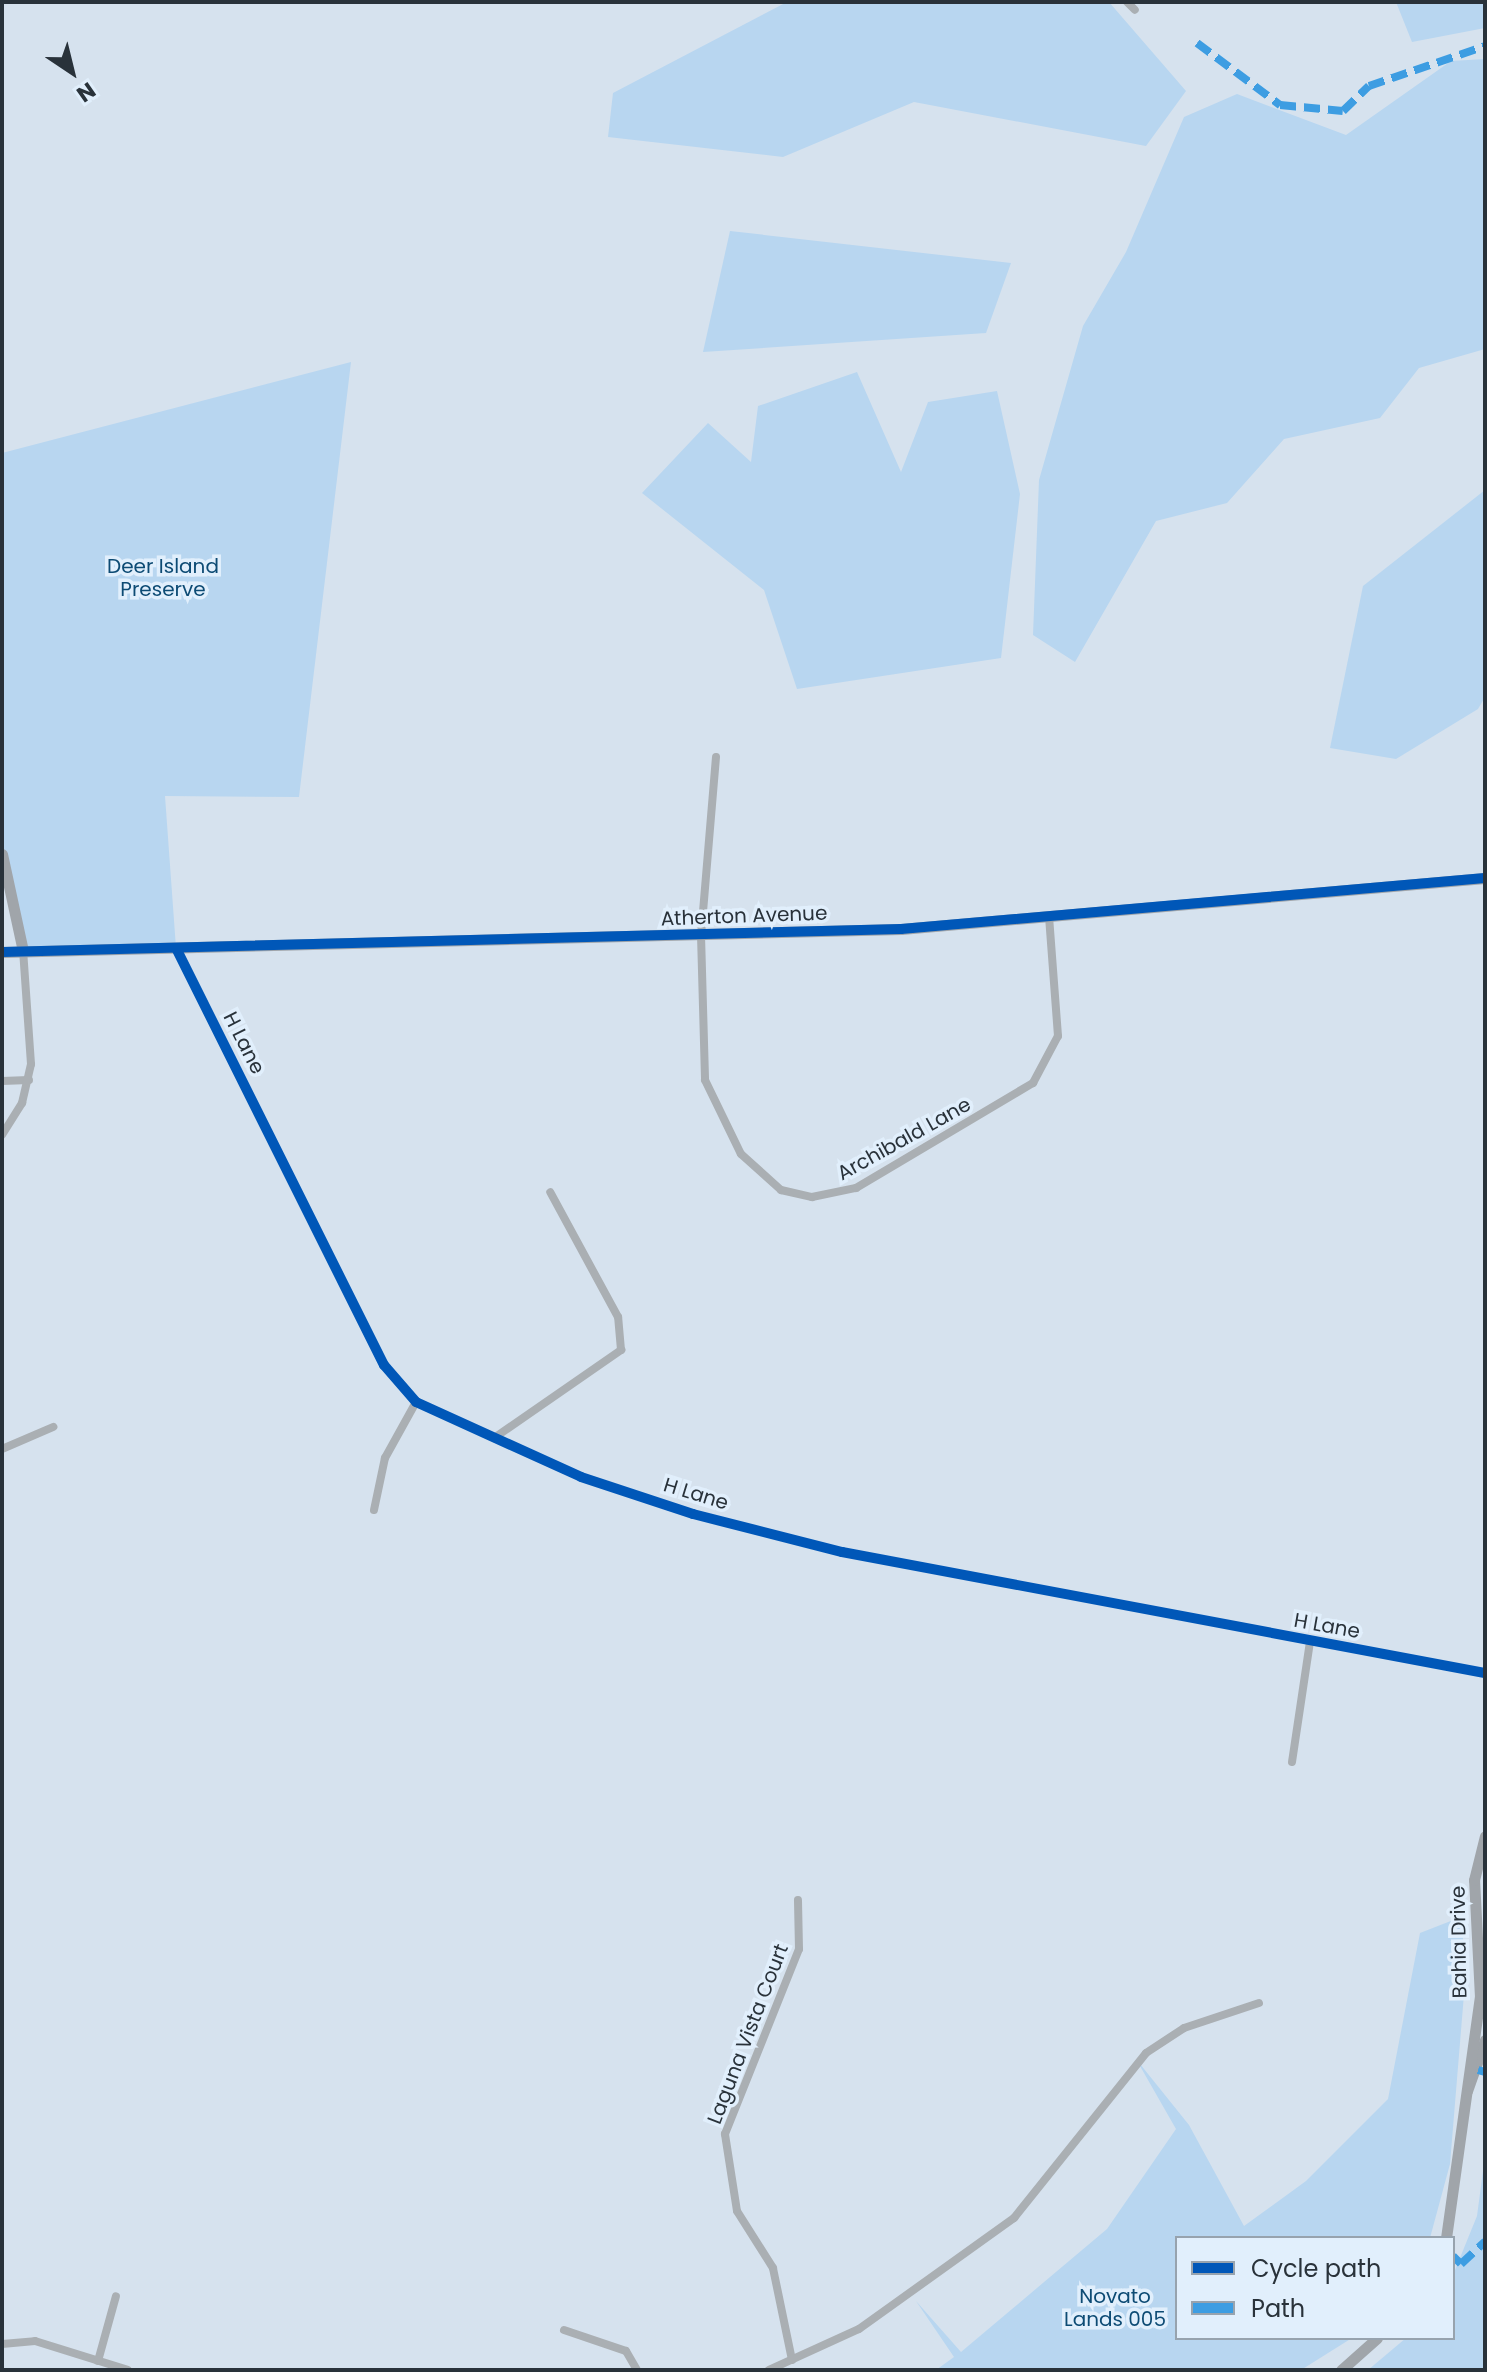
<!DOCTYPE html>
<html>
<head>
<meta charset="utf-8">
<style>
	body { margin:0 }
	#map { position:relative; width:1487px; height:2372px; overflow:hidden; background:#d6e2ee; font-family:Poppins,sans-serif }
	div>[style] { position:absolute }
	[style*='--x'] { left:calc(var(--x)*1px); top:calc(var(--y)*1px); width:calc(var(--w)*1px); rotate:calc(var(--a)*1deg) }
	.green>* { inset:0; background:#b8d6f0 }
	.street>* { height:8px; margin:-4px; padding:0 4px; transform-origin:4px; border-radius:4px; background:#aaafb3 }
	.secondary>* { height:11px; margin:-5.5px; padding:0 5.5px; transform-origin:5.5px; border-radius:5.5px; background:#a0a5aa }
	.quiet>* { height:8px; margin-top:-4px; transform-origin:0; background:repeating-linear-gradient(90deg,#3d9de2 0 16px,transparent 0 24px) }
	.cycleway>* { height:10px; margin:-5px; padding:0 5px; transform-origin:5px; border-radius:5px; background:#0057b8 }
	span { translate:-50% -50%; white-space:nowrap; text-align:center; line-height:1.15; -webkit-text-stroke:7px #e1effc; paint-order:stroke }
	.park-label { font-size:20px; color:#0d4b74 }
	.street-label { font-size:20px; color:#29323a }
	.frame { position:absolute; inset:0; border:4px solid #29323a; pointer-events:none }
	.legend { position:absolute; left:1175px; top:2236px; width:280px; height:104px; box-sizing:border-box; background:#e1effc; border:2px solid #97a3ae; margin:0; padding:10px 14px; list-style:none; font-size:24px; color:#29323a }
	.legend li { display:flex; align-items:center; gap:16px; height:40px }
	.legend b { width:40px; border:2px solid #97a3ae }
	.north { position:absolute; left:32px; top:32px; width:80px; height:80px; -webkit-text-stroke:6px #e1effc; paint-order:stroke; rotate:145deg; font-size:22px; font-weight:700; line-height:32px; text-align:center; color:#29323a }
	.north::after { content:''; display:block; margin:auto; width:28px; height:36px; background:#29323a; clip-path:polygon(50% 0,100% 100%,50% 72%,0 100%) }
</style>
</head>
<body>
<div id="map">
	<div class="green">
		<i style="clip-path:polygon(787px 2px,1109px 2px,1186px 91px,1146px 146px,914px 102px,783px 157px,608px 137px,613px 93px)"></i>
		<i style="clip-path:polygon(1396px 2px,1485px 2px,1485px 28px,1412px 42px)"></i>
		<i style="clip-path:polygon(1485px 59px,1485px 349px,1419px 368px,1380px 418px,1284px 439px,1227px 503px,1156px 521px,1075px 662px,1033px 635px,1039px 480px,1083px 326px,1126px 252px,1184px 117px,1237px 94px,1346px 135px,1451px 61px)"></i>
		<i style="clip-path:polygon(730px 231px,1011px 263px,986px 333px,703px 352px)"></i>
		<i style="clip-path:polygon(351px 362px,299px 797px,165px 796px,176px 948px,23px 951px,2px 854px,2px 453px)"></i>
		<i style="clip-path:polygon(857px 372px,901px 472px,928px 402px,997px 391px,1020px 494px,1001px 658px,797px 689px,764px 590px,642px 493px,708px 423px,751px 462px,758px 406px)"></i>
		<i style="clip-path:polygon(1485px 490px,1485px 697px,1478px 709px,1396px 759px,1330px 748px,1363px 586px)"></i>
		<i style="clip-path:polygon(1461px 1917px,1466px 1970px,1450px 2164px,1430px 2238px,1177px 2238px,1177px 2338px,1352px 2338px,1301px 2370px,936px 2370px,954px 2357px,916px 2301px,961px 2352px,1107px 2229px,1176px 2129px,1136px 2059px,1189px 2125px,1244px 2226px,1306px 2181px,1388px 2099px,1420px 1933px)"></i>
		<i style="clip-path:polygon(1485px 2156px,1485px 2370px,1368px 2370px,1406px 2338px,1453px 2338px,1453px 2275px,1477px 2216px)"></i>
	</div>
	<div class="street">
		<i style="--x:1127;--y:2;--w:11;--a:45"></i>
		<i style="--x:716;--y:757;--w:179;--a:94.8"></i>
		<i style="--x:701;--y:935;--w:145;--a:88.4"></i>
		<i style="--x:705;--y:1080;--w:82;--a:64.1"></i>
		<i style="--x:741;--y:1154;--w:54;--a:42"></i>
		<i style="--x:781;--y:1190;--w:32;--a:13"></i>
		<i style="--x:812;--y:1197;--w:45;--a:-11.6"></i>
		<i style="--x:856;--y:1188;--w:206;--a:-30.7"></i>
		<i style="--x:1033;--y:1083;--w:53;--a:-62"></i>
		<i style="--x:1058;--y:1036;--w:119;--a:-94.3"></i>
		<i style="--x:176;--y:948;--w:466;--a:63.5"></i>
		<i style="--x:384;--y:1365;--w:49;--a:49.1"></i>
		<i style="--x:416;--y:1402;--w:181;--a:24.4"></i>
		<i style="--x:581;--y:1477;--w:118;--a:18.3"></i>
		<i style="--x:693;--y:1514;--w:154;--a:14.3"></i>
		<i style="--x:842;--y:1552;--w:654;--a:10.66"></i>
		<i style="--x:2;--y:1081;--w:27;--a:-2"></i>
		<i style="--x:2;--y:1135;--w:38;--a:-58"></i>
		<i style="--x:22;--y:1103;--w:40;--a:-77"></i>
		<i style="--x:31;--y:1064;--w:113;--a:-94"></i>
		<i style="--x:494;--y:1438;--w:155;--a:-34.7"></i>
		<i style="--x:621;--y:1350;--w:33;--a:-95"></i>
		<i style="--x:618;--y:1317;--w:142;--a:-118.5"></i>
		<i style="--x:2;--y:1449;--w:56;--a:-23.3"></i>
		<i style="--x:374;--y:1510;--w:53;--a:-78.1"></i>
		<i style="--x:385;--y:1458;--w:64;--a:-61"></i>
		<i style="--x:1292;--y:1762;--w:121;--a:-81.5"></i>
		<i style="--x:564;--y:2330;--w:65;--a:18.7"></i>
		<i style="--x:626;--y:2351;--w:22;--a:60"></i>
		<i style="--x:2;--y:2344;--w:33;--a:-5"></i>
		<i style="--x:35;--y:2341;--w:97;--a:17.3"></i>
		<i style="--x:792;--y:2360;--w:94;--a:-101.7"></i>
		<i style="--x:773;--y:2268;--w:67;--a:-122.3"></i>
		<i style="--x:737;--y:2211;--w:78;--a:-98.9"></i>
		<i style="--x:725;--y:2134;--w:199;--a:-68.2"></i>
		<i style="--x:799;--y:1949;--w:49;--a:-91.2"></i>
		<i style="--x:98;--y:2361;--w:67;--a:-74.5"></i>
		<i style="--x:769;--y:2370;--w:99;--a:-24.5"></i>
		<i style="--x:859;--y:2329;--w:191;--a:-35.6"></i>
		<i style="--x:1014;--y:2218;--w:211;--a:-51.3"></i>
		<i style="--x:1146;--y:2053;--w:45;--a:-33.3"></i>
		<i style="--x:1184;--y:2028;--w:79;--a:-18.4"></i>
	</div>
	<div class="secondary">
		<i style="--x:2;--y:854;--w:99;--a:77.8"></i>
		<i style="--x:2;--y:952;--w:899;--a:-1.47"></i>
		<i style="--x:901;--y:929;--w:586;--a:-4.99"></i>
		<i style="--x:1467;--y:2091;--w:54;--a:-70.6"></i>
		<i style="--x:1446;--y:2238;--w:243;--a:-82"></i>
		<i style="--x:1480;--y:1997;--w:117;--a:-92.9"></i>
		<i style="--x:1474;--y:1880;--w:45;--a:-76"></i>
		<i style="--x:1341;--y:2370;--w:48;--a:-41.6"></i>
	</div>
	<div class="quiet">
		<i style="--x:1197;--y:43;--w:104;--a:36.8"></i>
		<i style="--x:1280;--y:105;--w:63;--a:5.4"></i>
		<i style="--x:1343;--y:111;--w:36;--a:-44"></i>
		<i style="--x:1369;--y:86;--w:123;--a:-19"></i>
		<i style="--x:1478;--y:2070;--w:7;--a:16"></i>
		<i style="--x:1453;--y:2256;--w:11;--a:45"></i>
		<i style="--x:1461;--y:2264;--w:33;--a:-43"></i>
	</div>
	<div class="cycleway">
		<i style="--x:176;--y:948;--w:466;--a:63.5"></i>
		<i style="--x:384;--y:1365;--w:49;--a:49.1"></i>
		<i style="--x:416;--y:1402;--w:181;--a:24.4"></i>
		<i style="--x:581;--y:1477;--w:118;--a:18.3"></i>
		<i style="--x:693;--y:1514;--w:154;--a:14.3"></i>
		<i style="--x:842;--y:1552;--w:654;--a:10.66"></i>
		<i style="--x:2;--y:952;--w:899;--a:-1.47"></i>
		<i style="--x:901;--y:929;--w:586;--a:-4.99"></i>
	</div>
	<div class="park-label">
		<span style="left:163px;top:578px">Deer Island<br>Preserve</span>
		<span style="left:1115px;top:2308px">Novato<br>Lands 005</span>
	</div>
	<div class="street-label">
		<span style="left:744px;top:916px;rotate:-2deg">Atherton Avenue</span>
		<span style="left:244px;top:1043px;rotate:63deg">H Lane</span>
		<span style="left:904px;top:1139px;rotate:-29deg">Archibald Lane</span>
		<span style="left:696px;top:1494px;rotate:17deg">H Lane</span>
		<span style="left:1327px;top:1626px;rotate:10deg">H Lane</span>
		<span style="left:1459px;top:1942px;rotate:-91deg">Bahia Drive</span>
		<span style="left:748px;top:2034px;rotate:-69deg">Laguna Vista Court</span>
	</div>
	<div class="frame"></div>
	<ul class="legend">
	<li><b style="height:10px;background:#0057b8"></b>Cycle path</li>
	<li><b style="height:10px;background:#3d9de2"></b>Path</li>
	</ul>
	<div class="north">N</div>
</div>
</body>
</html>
